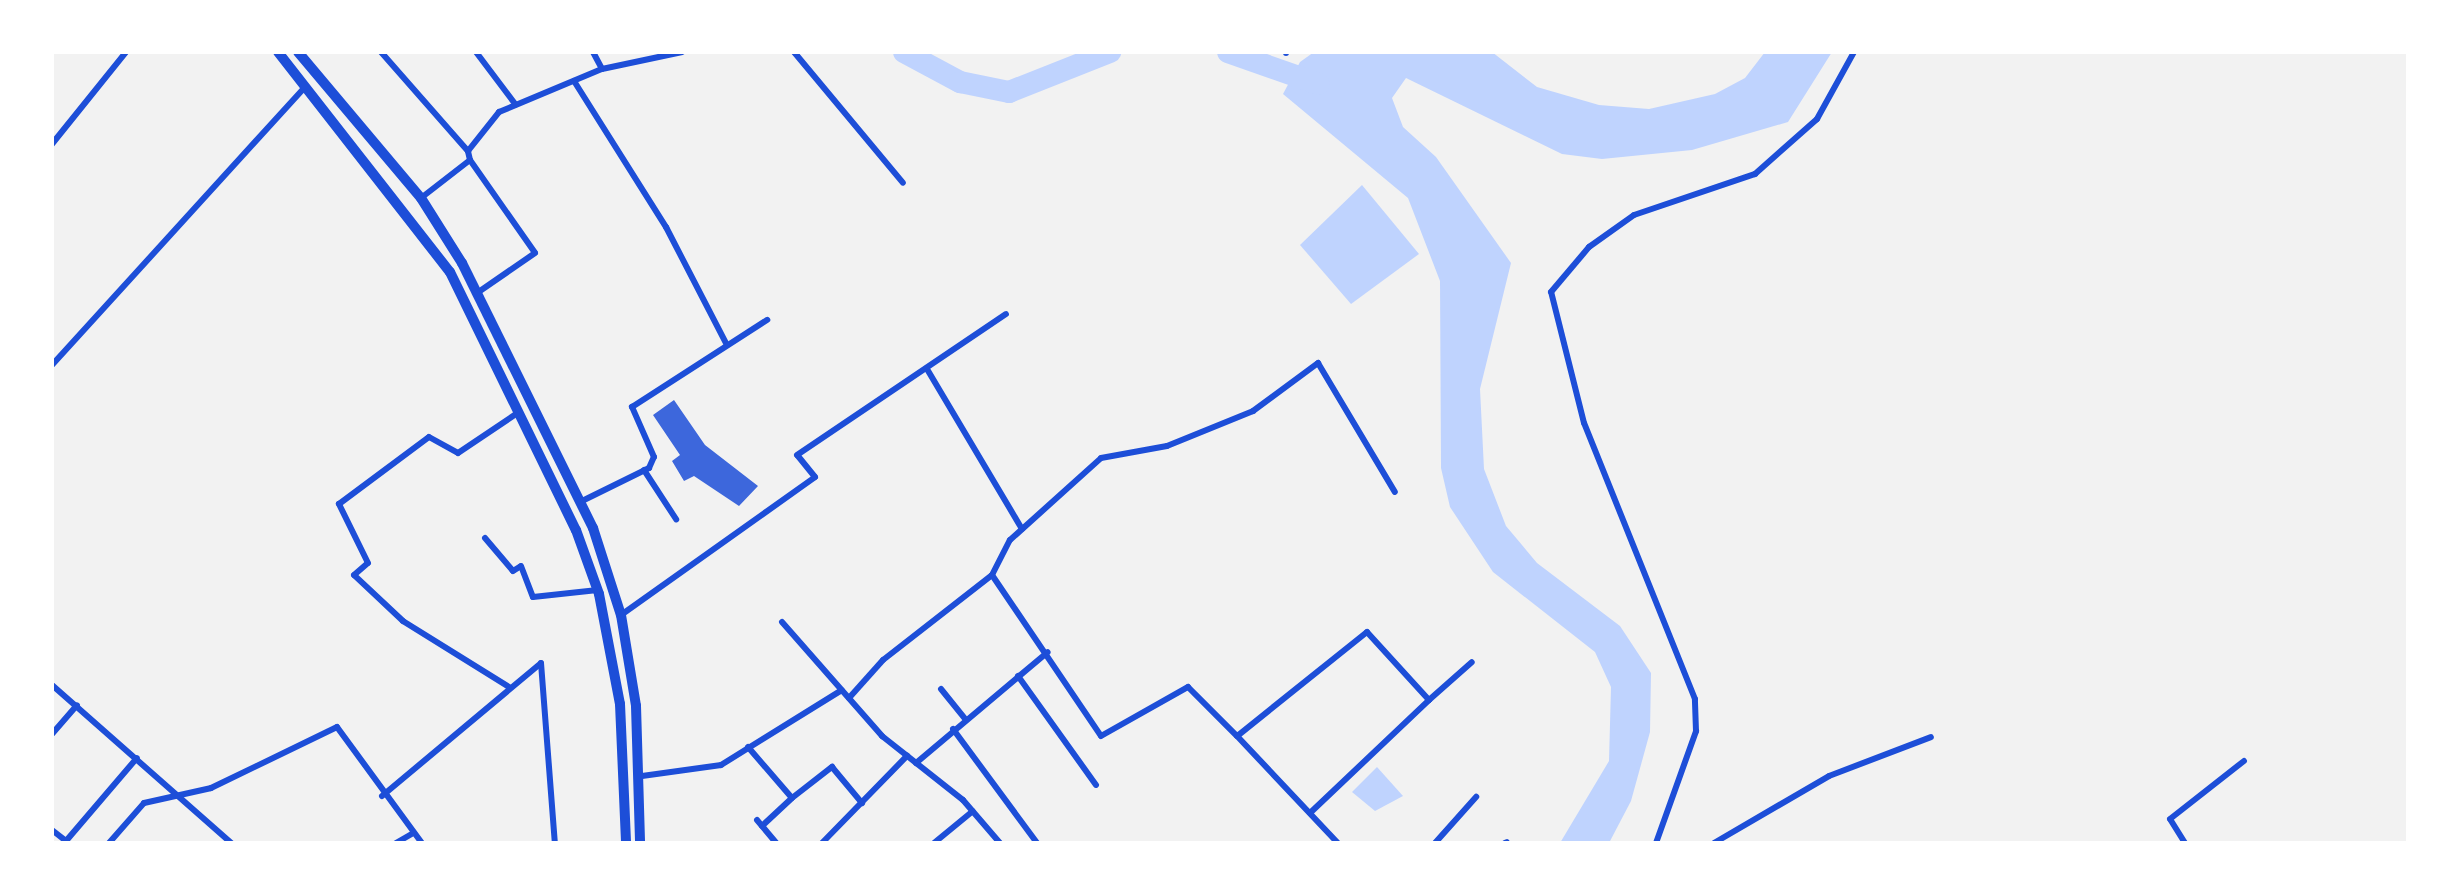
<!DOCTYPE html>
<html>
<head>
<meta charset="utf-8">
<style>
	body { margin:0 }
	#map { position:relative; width:2460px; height:895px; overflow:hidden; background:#f2f2f2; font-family:Karla,sans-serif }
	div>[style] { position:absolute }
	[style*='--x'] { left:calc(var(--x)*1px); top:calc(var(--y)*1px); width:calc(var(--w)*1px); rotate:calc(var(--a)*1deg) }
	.water>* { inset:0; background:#bfd3fe }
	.river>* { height:22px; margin:-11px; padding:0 11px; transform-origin:11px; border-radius:11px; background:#bfd3fe }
	.building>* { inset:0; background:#3d67dc }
	.minor>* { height:6px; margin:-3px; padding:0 3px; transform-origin:3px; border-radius:3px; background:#1d4ed8 }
	.primary>* { height:10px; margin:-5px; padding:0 5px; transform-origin:5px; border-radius:5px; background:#1d4ed8 }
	span { translate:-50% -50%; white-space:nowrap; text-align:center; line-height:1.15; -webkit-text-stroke:6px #fff; paint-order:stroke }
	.frame { position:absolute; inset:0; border:54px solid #fff; pointer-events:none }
</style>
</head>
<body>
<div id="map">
	<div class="water">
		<i style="clip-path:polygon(1314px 52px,1492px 52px,1537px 87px,1599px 105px,1649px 109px,1715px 94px,1745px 78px,1765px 52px,1832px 52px,1788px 122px,1692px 150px,1602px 159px,1562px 154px,1406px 78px,1392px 98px,1403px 127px,1436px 157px,1511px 263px,1480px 389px,1484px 469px,1506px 526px,1537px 563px,1620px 626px,1651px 673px,1650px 732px,1631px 801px,1609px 843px,1560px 843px,1609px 761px,1611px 687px,1595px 652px,1493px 572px,1450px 507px,1441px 468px,1440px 281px,1408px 198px,1283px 94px,1300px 62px)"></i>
		<i style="clip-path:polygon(1362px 185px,1419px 254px,1351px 304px,1300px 245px)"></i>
		<i style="clip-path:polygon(1377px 767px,1403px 796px,1375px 811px,1352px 792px)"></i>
	</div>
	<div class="river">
		<i style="--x:904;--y:52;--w:64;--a:28.2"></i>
		<i style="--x:960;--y:82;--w:50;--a:11.5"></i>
		<i style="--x:1009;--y:92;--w:109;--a:-21.6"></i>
		<i style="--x:1228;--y:52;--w:96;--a:19.4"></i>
	</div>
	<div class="building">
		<i style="clip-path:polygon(674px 400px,705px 445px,758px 486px,739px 506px,694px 476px,684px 481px,672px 461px,680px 455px,653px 415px)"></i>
	</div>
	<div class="minor">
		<i style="--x:381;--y:52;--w:132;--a:48.7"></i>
		<i style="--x:476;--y:52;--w:66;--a:53"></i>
		<i style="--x:593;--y:52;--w:19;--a:62"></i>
		<i style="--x:794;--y:52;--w:170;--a:50.2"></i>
		<i style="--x:1286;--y:52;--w:1;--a:90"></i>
		<i style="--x:574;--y:81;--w:173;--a:57.8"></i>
		<i style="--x:666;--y:227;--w:133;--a:62.7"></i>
		<i style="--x:52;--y:144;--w:118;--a:-51.2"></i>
		<i style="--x:470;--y:160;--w:113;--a:55"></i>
		<i style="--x:535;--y:253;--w:70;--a:145.4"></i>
		<i style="--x:421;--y:198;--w:62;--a:-37.8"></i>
		<i style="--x:470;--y:160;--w:9;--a:-103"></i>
		<i style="--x:468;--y:151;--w:50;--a:-51.5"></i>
		<i style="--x:499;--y:112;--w:112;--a:-22.7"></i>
		<i style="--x:602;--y:69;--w:82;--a:-12"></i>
		<i style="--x:52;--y:365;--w:376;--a:-47.7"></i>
		<i style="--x:927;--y:369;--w:186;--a:59.3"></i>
		<i style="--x:644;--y:470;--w:59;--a:56.9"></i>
		<i style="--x:580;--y:502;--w:77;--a:-26.2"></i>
		<i style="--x:649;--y:468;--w:12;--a:-66"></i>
		<i style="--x:654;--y:457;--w:55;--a:-113.7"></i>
		<i style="--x:632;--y:407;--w:161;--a:-32.8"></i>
		<i style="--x:485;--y:538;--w:43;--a:49.7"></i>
		<i style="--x:513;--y:571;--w:9;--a:-32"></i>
		<i style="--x:521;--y:566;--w:33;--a:69"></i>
		<i style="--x:533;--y:597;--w:65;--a:-6.1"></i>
		<i style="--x:992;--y:575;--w:39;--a:-63"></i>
		<i style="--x:1010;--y:540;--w:122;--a:-42"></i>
		<i style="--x:1101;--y:458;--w:67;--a:-10.3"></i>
		<i style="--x:1167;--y:446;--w:93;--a:-22.1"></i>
		<i style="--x:1253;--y:411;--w:81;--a:-36.4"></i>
		<i style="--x:1318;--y:363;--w:150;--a:59.2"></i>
		<i style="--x:621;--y:615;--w:238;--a:-35.4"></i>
		<i style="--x:815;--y:477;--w:28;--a:-129"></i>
		<i style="--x:797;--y:455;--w:252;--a:-34"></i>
		<i style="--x:782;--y:622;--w:152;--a:48.7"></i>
		<i style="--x:882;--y:736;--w:103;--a:38.3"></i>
		<i style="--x:963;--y:800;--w:57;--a:49.3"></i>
		<i style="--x:1018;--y:676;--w:134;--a:54.4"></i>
		<i style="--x:52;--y:685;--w:239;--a:41.4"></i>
		<i style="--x:509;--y:687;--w:125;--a:-148.1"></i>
		<i style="--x:403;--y:621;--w:67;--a:-136.8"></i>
		<i style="--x:354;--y:575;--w:18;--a:-41"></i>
		<i style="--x:368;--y:563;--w:66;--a:-116.2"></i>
		<i style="--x:339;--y:504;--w:112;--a:-36.7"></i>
		<i style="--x:429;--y:437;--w:33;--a:29"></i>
		<i style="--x:458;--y:453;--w:73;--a:-33.9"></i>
		<i style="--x:941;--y:689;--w:38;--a:51"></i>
		<i style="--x:849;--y:698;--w:51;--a:-48.2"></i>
		<i style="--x:883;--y:660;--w:138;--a:-37.9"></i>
		<i style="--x:992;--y:575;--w:194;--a:55.9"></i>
		<i style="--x:1101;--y:736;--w:100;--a:-29.4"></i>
		<i style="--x:1188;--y:687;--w:69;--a:45"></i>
		<i style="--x:1429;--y:700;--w:57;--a:-41.5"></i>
		<i style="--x:953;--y:729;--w:142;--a:53.6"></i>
		<i style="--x:52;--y:734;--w:38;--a:-49"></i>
		<i style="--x:748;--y:747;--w:67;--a:49.2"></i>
		<i style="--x:792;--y:798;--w:41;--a:137"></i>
		<i style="--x:916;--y:763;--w:172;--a:-40.1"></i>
		<i style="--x:642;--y:776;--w:80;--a:-7.9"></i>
		<i style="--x:721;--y:765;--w:142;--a:-31.8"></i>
		<i style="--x:382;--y:796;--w:207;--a:-39.9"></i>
		<i style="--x:541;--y:663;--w:181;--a:85.6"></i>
		<i style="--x:792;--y:798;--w:51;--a:-37.8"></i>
		<i style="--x:832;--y:767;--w:47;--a:50.2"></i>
		<i style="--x:1310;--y:813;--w:164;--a:-43.5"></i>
		<i style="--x:1429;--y:700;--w:92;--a:-132.4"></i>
		<i style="--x:1367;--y:632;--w:166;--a:141.3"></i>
		<i style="--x:1237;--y:736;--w:147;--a:46.7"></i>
		<i style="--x:757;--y:820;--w:30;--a:50"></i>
		<i style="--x:52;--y:830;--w:18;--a:38"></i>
		<i style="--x:66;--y:841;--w:109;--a:-49.5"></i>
		<i style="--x:109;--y:843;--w:53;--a:-48.8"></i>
		<i style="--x:144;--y:803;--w:69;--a:-12.6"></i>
		<i style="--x:211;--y:788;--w:140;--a:-25.8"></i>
		<i style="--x:337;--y:727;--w:144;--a:53.8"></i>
		<i style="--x:396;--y:843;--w:20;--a:-30"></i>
		<i style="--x:822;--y:843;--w:122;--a:-45.7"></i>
		<i style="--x:934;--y:843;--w:50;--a:-39.4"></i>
		<i style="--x:1435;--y:843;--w:62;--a:-48.3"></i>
		<i style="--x:1505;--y:843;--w:2;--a:-27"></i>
		<i style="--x:1656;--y:843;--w:119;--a:-70.3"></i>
		<i style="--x:1696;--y:731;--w:32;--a:-92"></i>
		<i style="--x:1695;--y:699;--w:297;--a:-111.9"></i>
		<i style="--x:1584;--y:423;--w:135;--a:-104.1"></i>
		<i style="--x:1551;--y:292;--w:59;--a:-49.8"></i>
		<i style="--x:1589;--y:247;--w:55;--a:-35.4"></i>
		<i style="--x:1634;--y:215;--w:128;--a:-18.7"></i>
		<i style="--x:1755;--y:174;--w:83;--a:-41.6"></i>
		<i style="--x:1817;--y:119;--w:77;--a:-61.1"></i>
		<i style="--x:1714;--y:843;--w:133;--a:-30.2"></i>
		<i style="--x:1829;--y:776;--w:109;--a:-20.9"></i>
		<i style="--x:2185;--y:843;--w:28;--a:-122"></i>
		<i style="--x:2170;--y:819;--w:94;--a:-38.1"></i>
	</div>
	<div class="primary">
		<i style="--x:278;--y:52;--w:279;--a:52"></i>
		<i style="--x:450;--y:272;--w:287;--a:64"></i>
		<i style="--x:576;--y:530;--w:68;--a:70.2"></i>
		<i style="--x:599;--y:594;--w:112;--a:79.2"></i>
		<i style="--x:620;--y:704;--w:139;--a:87.5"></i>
		<i style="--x:298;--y:52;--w:191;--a:49.9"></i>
		<i style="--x:421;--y:198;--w:77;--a:57.8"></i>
		<i style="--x:462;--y:263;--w:296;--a:63.7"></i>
		<i style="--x:593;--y:528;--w:91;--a:72.2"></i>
		<i style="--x:621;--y:615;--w:92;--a:80.6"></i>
		<i style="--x:636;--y:706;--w:137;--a:88.3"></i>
	</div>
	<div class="frame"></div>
</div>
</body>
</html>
